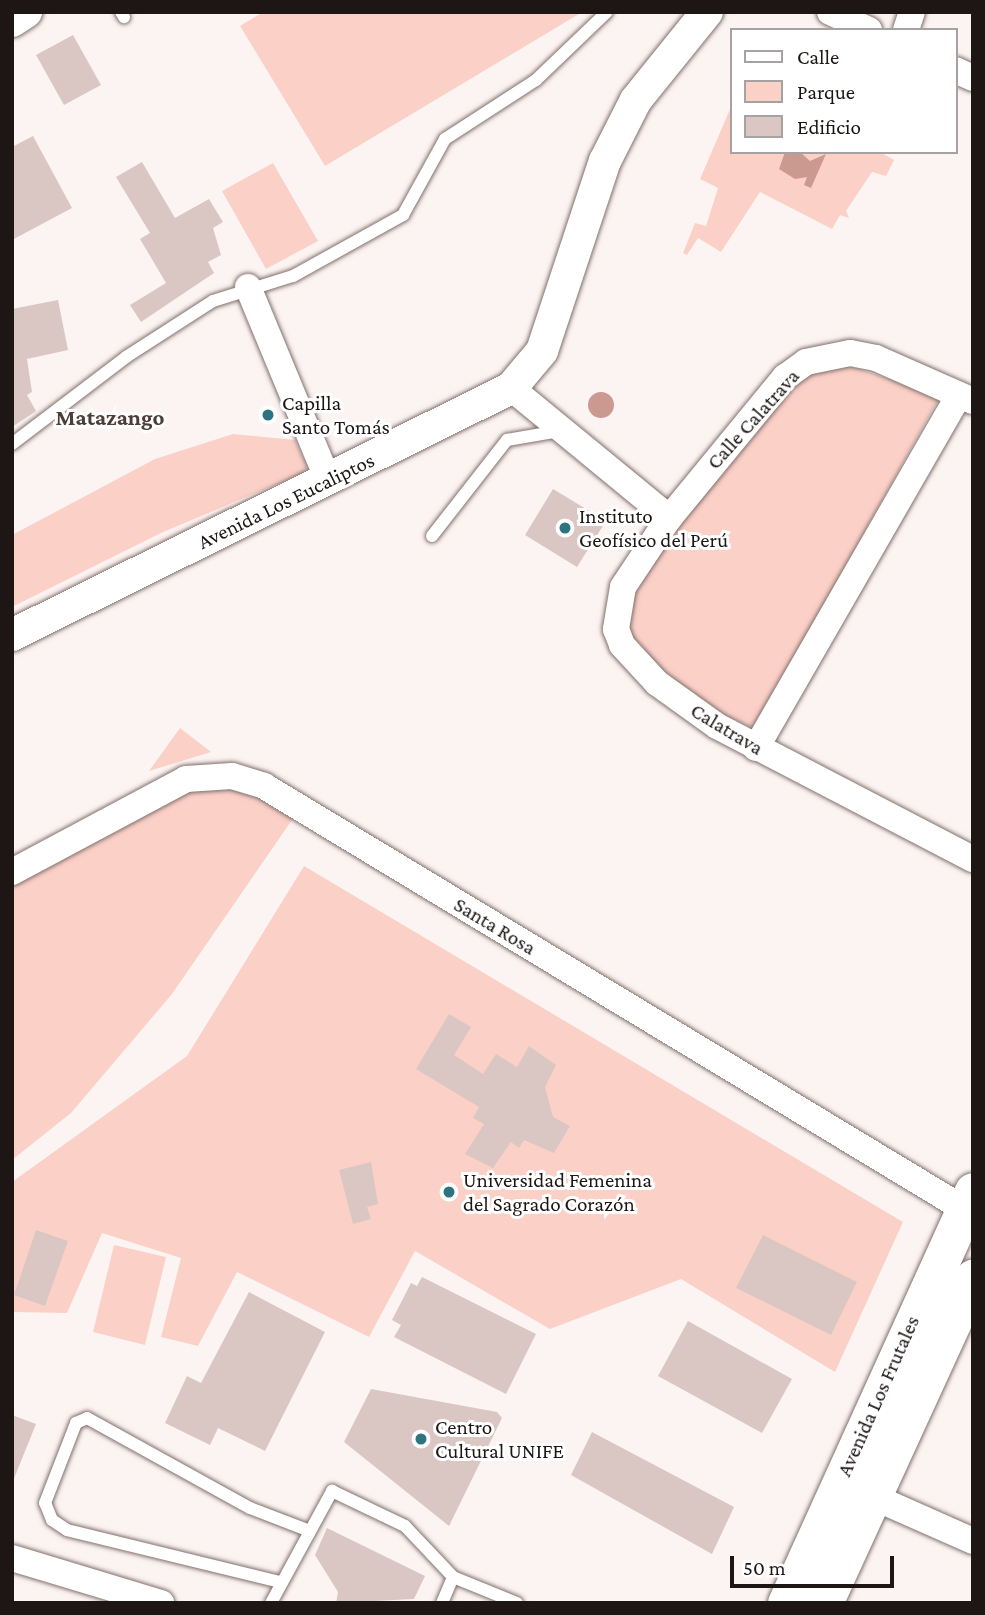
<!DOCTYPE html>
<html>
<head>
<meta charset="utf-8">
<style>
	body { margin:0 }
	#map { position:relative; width:985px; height:1615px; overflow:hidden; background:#fcf4f2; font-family:"Crimson Pro",serif }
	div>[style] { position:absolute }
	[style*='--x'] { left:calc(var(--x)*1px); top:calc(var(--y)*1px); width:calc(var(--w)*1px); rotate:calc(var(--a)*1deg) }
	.green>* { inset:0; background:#fbd0c7 }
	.water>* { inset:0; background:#cb998f }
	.round { border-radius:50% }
	.building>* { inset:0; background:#dac7c3 }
	.roads { filter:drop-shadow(0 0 2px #81706c) drop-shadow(0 0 2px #81706c) }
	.service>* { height:12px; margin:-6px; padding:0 6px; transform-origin:6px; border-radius:6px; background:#fff }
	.minor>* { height:26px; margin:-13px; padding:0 13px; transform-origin:13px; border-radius:13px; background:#fff }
	.tertiary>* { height:32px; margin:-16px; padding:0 16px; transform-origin:16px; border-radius:16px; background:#fff }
	.secondary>* { height:37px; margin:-18.5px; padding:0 18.5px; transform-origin:18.5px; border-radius:18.5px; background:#fff }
	.dots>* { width:19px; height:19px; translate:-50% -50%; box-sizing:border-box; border:4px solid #fff; border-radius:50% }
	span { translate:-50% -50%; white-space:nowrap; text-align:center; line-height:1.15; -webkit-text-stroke:6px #fff; paint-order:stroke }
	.poi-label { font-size:21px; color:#1d1615 }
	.left { translate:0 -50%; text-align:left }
	.street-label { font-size:21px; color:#1d1615 }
	.neighbourhood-label { font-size:23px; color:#4c3d3a; font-weight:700 }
	.frame { position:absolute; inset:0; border:14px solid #1d1615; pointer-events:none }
	.legend { position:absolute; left:730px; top:28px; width:228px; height:126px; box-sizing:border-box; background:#fff; border:2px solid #a5a2a1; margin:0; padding:9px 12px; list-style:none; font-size:21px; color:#1d1615 }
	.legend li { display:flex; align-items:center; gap:14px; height:35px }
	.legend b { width:35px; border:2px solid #a5a2a1 }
	.scale { position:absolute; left:730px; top:1556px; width:164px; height:32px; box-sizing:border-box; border:4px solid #1d1615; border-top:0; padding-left:9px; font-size:21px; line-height:24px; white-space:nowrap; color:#1d1615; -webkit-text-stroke:5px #fff; paint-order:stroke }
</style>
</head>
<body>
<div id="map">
	<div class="green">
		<i style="clip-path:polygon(263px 12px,578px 12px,579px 14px,325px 166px,240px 26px)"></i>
		<i style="clip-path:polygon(731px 107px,731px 152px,880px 152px,894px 160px,886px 176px,872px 172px,846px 211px,849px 218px,840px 215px,832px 229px,760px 192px,721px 252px,698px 238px,687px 255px,683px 253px,695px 223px,706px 226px,718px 188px,700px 179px)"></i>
		<i style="clip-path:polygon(273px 163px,318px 241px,266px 269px,222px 191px)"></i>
		<i style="clip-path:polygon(847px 365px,940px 396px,755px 729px,712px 710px,650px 659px,627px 630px,636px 580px,697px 492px,807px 368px)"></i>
		<i style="clip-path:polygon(233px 434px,295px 440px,307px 466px,303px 473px,161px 533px,12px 607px,12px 535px,155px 459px)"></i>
		<i style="clip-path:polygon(180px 728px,211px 752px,149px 771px)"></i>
		<i style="clip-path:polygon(231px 785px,263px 796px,294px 817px,172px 994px,71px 1113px,12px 1160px,12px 880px,188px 788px)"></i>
		<i style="clip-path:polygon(304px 866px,903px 1222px,835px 1372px,681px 1279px,550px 1329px,415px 1251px,369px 1337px,237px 1272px,198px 1346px,161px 1337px,181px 1258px,102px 1233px,67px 1313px,12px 1312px,12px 1182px,187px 1056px)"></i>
		<i style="clip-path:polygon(114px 1245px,166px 1257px,145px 1345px,93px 1332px)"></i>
	</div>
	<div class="water">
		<i style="clip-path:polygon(785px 152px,800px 152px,810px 161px,826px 154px,811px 188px,804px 185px,807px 177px,795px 179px,779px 169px)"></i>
		<i class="round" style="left:588px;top:392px;width:26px;height:26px"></i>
	</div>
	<div class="building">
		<i style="clip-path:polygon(73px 35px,101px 85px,64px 105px,36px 55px)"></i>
		<i style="clip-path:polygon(33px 136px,72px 208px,12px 240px,12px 147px)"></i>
		<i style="clip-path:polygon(142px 162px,175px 218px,209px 199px,223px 222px,213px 228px,221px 255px,208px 262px,214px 273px,141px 322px,130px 305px,166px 283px,140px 239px,150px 233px,116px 177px)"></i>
		<i style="clip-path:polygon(58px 300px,68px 350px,27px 359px,32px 392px,27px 395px,36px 411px,12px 427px,12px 309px)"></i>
		<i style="clip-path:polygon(553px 489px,606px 521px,577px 567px,525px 535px)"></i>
		<i style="clip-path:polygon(449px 1014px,471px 1027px,454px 1055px,483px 1074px,496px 1054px,517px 1067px,529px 1046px,556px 1065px,545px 1087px,553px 1117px,570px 1126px,554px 1153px,524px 1140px,519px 1148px,511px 1142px,493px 1168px,465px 1154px,484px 1124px,473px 1118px,479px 1107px,416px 1069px)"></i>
		<i style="clip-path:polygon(371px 1162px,378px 1204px,367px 1207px,371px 1219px,353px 1224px,339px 1170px)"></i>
		<i style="clip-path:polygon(36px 1230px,68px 1241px,45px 1306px,14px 1295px)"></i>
		<i style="clip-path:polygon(763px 1235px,857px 1282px,831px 1335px,736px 1288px)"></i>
		<i style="clip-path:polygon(422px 1277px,536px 1334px,506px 1394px,394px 1337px,401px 1325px,392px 1320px,411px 1283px,417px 1286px)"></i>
		<i style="clip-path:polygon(249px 1292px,325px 1332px,265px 1451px,218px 1428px,210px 1445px,165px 1423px,187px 1376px,201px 1383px)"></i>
		<i style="clip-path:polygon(688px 1321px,792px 1379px,762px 1433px,658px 1376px)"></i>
		<i style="clip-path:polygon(371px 1389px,497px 1412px,502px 1418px,449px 1526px,344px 1442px)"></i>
		<i style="clip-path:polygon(12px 1415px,36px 1424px,13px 1481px,12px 1480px)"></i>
		<i style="clip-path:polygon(592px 1432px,734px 1507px,712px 1554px,571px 1475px)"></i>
		<i style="clip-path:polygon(327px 1528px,425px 1576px,414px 1599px,336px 1603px,338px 1592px,315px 1555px)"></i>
	</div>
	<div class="roads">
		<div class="service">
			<i style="--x:121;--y:12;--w:6;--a:59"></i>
			<i style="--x:12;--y:444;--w:143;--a:-37.3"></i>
			<i style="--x:126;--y:357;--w:103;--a:-32.8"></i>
			<i style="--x:213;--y:301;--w:84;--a:-17.4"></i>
			<i style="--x:293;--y:276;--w:126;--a:-29"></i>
			<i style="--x:403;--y:215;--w:87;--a:-61.1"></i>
			<i style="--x:445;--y:139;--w:108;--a:-33"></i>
			<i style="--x:536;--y:80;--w:98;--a:-43.8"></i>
			<i style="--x:432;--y:536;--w:122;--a:-52"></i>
			<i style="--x:507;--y:440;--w:53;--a:-9.8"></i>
			<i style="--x:280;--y:1582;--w:219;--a:-166.3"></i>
			<i style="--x:67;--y:1530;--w:18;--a:-146"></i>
			<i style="--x:52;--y:1520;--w:18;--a:-112"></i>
			<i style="--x:45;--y:1503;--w:86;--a:-68.8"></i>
			<i style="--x:76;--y:1423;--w:12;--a:-24"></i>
			<i style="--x:87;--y:1418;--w:186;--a:28.9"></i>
			<i style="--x:250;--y:1508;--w:61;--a:21.1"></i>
			<i style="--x:271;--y:1603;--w:128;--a:-61.4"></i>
			<i style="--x:332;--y:1491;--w:81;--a:25.6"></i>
			<i style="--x:405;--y:1526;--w:70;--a:46.7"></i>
			<i style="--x:453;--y:1577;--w:69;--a:22.1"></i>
			<i style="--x:442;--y:1603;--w:28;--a:-67"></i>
		</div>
		<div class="minor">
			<i style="--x:830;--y:12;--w:43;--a:24.8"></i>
			<i style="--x:906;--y:30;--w:19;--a:-72"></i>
			<i style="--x:955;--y:70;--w:20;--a:24"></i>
			<i style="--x:248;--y:287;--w:209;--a:67.5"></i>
			<i style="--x:511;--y:388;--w:205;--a:39.4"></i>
			<i style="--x:973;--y:401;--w:106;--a:-156.1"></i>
			<i style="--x:876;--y:358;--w:26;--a:-169"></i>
			<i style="--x:850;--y:353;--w:45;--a:168.4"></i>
			<i style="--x:806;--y:362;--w:26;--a:144"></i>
			<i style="--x:785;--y:377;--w:183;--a:129.4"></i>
			<i style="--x:669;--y:518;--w:83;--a:123.7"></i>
			<i style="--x:623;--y:587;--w:43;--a:99.5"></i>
			<i style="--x:616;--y:629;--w:17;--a:69"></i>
			<i style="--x:622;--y:645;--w:52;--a:47.4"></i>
			<i style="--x:657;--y:683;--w:74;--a:35.6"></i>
			<i style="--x:717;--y:726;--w:288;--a:27.5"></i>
			<i style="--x:756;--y:748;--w:407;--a:-60.1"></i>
			<i style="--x:12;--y:872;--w:197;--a:-28.1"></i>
			<i style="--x:186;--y:779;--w:46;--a:-3.7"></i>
			<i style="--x:232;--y:776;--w:34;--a:17"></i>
			<i style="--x:264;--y:786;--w:818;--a:31.14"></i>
			<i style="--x:869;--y:1495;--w:114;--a:23.9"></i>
			<i style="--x:12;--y:1558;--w:156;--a:16.8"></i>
		</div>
		<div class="tertiary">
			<i style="--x:12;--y:21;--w:17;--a:-33"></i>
			<i style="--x:12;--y:635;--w:557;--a:-26.33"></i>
			<i style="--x:511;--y:388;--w:48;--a:-50"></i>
			<i style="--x:542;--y:351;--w:200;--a:-71.7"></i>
			<i style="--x:605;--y:161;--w:68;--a:-63.1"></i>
			<i style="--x:636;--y:100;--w:113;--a:-51.1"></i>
		</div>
		<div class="secondary">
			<i style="--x:786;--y:1603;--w:452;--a:-65.6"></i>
			<i style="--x:824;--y:1603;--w:358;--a:-65.4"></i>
		</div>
	</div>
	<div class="dots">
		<i style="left:268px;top:415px;background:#2d7380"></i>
		<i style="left:565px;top:528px;background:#2d7380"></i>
		<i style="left:449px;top:1192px;background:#2d7380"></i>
		<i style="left:421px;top:1439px;background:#2d7380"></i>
	</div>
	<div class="poi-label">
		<span class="left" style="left:282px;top:415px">Capilla<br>Santo Tomás</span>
		<span class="left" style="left:579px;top:528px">Instituto<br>Geofísico del Perú</span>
		<span class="left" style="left:463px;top:1192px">Universidad Femenina<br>del Sagrado Corazón</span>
		<span class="left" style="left:435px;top:1439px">Centro<br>Cultural UNIFE</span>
	</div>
	<div class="street-label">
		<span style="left:753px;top:419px;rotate:-48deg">Calle Calatrava</span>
		<span style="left:286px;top:501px;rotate:-26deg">Avenida Los Eucaliptos</span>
		<span style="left:727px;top:729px;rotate:31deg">Calatrava</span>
		<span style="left:495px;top:926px;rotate:31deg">Santa Rosa</span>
		<span style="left:878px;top:1396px;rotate:-66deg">Avenida Los Frutales</span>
	</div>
	<div class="neighbourhood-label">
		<span style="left:110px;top:417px">Matazango</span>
	</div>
	<div class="frame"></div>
	<ul class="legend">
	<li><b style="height:9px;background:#fff"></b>Calle</li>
	<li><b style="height:19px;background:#fbd0c7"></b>Parque</li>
	<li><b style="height:19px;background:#dac7c3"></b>Edificio</li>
	</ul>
	<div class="scale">50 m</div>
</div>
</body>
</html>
